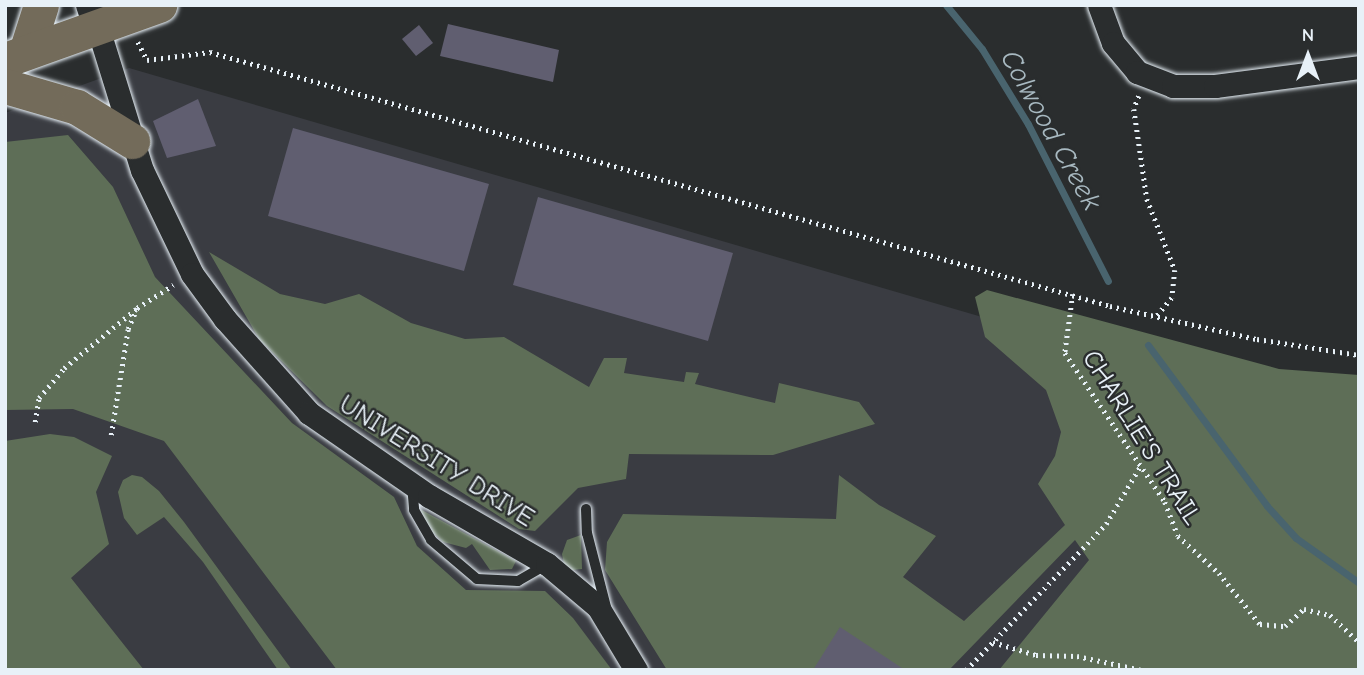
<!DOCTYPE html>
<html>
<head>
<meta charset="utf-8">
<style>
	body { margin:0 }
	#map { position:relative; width:1364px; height:675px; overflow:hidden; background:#2a2d2e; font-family:"Comic Neue",sans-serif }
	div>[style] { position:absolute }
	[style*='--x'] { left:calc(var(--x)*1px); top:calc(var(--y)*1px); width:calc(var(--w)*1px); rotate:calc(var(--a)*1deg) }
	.built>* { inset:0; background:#3a3c42 }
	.green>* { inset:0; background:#5e6e57 }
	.stream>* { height:7px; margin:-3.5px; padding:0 3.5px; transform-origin:3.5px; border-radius:3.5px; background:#49646e }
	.building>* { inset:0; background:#605e70 }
	.path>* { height:4.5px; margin-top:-2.25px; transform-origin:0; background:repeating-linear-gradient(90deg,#e8f1f8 0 2px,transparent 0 7px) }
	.roads { filter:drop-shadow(0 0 2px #e8f1f8) drop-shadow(0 0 2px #e8f1f8) }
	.service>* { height:10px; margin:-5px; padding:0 5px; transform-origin:5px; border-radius:5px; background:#2a2d2e }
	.minor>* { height:23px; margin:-11.5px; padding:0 11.5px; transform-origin:11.5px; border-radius:11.5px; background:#2a2d2e }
	.tertiary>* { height:28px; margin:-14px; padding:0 14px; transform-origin:14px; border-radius:14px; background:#2a2d2e }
	.primary>* { height:35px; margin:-17.5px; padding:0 17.5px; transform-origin:17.5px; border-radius:17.5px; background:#736b5a }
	span { translate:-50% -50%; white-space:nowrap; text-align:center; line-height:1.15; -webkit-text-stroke:5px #2a2d2e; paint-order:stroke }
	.street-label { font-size:26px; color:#e8f1f8 }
	.water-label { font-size:28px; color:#a8b9c1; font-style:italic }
	.frame { position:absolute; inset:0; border:7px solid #e8f1f8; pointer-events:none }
	.north { position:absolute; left:1273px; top:21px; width:70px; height:70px; -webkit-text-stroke:5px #2a2d2e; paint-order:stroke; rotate:0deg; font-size:19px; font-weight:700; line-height:28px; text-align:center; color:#e8f1f8 }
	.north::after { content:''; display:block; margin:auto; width:24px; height:32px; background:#e8f1f8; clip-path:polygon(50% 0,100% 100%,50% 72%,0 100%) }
</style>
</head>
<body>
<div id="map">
	<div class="built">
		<i style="clip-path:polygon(129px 68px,1157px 368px,1359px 670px,5px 670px,5px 113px)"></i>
	</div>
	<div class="green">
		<i style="clip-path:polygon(68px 135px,113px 187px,155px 277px,292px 423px,394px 497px,417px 546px,466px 590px,545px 591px,573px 618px,612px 670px,337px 670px,164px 441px,73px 409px,5px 410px,5px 142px)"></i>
		<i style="clip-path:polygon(209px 252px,280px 294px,325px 304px,359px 294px,411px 323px,465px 339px,504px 337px,589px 387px,604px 358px,627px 358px,624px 373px,684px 382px,686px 372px,699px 373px,695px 384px,775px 403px,779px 383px,859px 402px,875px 424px,773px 455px,629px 454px,626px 479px,578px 488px,535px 531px,519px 529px,327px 406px,259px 339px)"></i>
		<i style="clip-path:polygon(987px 290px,1279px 369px,1359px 375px,1359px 670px,999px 670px,1089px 560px,1075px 540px,949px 670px,667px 670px,605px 570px,607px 542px,623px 514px,836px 519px,839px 475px,879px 505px,936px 536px,903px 577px,964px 621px,1065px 525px,1038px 484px,1055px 456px,1061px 432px,1046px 390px,985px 337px,975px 297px)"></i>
		<i style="clip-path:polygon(50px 434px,74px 437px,112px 456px,96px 492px,109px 544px,71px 578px,144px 670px,5px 670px,5px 441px)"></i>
		<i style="clip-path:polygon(132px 475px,142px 477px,159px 491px,184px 522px,292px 670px,278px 670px,203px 562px,164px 517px,137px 535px,124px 518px,118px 492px,123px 480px)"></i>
		<i style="clip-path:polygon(420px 509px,516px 561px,512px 569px,490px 570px,472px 544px,466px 548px,443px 542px,427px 527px)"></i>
		<i style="clip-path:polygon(581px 535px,582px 569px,572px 570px,564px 564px,562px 554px,567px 540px)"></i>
	</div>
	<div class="stream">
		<i style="--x:946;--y:5;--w:57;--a:50.7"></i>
		<i style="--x:982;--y:49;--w:88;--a:58.5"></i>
		<i style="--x:1028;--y:124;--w:176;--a:63"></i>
		<i style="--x:1148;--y:345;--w:200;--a:53.5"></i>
		<i style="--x:1267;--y:506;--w:43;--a:47.8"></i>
		<i style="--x:1296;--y:538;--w:77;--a:35.5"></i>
	</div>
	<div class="building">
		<i style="clip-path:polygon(448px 24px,559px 50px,553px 82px,440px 56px)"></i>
		<i style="clip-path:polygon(419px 25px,433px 43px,416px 56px,402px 39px)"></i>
		<i style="clip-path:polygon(198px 99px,216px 146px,167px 158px,153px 121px)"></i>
		<i style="clip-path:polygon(293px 128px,489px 184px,464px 271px,268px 216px)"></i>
		<i style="clip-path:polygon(538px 197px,733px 253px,708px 341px,513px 285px)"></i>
		<i style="clip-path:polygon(840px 627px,905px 670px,813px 670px)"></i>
	</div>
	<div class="path">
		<i style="--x:138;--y:42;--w:20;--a:63"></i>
		<i style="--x:147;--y:60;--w:64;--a:-7.2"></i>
		<i style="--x:210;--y:52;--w:935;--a:15.76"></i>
		<i style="--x:1110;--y:306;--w:151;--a:12.7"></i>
		<i style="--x:1257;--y:339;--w:103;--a:8.9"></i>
		<i style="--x:1139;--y:96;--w:14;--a:111"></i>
		<i style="--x:1134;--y:109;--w:91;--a:81.8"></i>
		<i style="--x:1147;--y:199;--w:76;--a:68.5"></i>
		<i style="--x:1175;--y:270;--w:28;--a:96"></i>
		<i style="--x:1172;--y:298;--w:23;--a:130"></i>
		<i style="--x:1073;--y:294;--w:60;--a:97.7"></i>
		<i style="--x:1065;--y:353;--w:179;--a:56.1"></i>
		<i style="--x:1165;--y:502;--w:36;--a:69"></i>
		<i style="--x:1178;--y:536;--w:55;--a:42.1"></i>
		<i style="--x:1219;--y:573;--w:65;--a:51.2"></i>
		<i style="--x:1260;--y:624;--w:25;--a:5"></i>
		<i style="--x:1285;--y:626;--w:25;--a:-42"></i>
		<i style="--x:1304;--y:609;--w:27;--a:13"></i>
		<i style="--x:1330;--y:615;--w:40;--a:43"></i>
		<i style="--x:35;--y:422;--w:24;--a:-81"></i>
		<i style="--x:39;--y:398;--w:39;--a:-50"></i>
		<i style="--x:64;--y:368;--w:93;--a:-39.3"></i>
		<i style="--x:111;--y:435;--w:107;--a:-80.9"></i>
		<i style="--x:128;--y:329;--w:23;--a:-67"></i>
		<i style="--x:137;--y:308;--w:43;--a:-32.6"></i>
		<i style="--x:993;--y:642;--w:45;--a:16.8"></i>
		<i style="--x:1036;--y:655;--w:41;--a:1.4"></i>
		<i style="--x:1077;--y:656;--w:66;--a:12.2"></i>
		<i style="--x:966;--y:670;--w:202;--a:-46.2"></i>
		<i style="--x:1106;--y:524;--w:69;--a:-59.3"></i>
	</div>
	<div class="roads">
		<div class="service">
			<i style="--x:412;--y:485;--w:25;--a:85"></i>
			<i style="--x:414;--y:510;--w:34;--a:60"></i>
			<i style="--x:431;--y:540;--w:60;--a:40.3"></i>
			<i style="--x:477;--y:579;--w:41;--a:2.8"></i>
			<i style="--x:518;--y:581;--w:32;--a:-30"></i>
			<i style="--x:586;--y:509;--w:24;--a:88"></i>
			<i style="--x:587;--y:533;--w:76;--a:75.6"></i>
		</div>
		<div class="minor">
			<i style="--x:1099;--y:5;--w:40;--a:69.8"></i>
			<i style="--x:1113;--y:43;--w:38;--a:50"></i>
			<i style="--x:1137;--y:72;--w:39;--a:21"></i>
			<i style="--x:1173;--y:86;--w:42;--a:0"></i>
			<i style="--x:1215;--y:86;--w:145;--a:-7.5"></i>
			<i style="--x:97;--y:25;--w:152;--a:72.8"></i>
			<i style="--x:142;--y:170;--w:115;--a:64.3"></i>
			<i style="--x:192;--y:274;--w:56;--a:53.7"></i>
			<i style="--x:225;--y:319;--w:126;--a:48.2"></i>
			<i style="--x:309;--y:413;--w:146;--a:34.7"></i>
			<i style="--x:429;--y:496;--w:136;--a:30"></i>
			<i style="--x:547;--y:564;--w:67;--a:40.1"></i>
			<i style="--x:598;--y:607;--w:74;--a:58.9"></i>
		</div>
		<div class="tertiary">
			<i style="--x:90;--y:5;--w:21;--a:71"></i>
		</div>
		<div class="primary">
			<i style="--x:26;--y:52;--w:49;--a:-72.3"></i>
			<i style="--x:5;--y:60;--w:164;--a:-19.7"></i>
			<i style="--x:5;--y:86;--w:75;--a:16.3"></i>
			<i style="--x:77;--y:107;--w:65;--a:31.7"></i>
		</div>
	</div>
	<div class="street-label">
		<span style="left:1141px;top:438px;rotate:58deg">CHARLIE'S TRAIL</span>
		<span style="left:436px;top:462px;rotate:32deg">UNIVERSITY DRIVE</span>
	</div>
	<div class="water-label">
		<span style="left:1051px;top:130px;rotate:61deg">Colwood Creek</span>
	</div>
	<div class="frame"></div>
	<div class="north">N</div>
</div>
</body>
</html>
